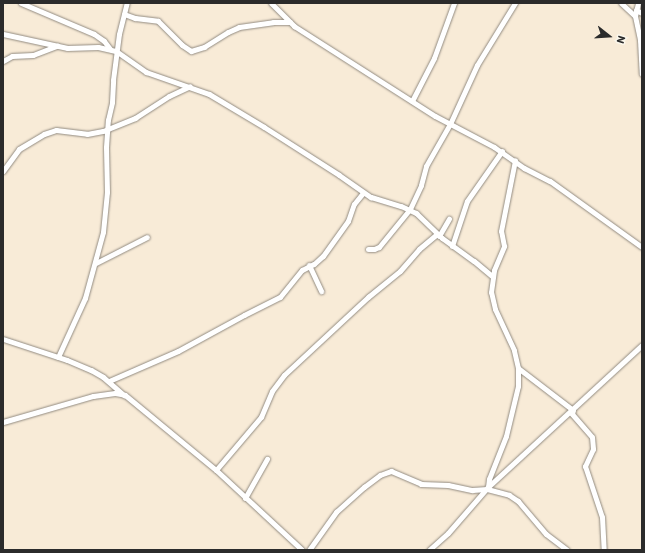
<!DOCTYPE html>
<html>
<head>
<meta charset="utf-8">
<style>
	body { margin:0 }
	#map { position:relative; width:645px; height:553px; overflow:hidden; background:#f8ebd7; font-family:Itim,sans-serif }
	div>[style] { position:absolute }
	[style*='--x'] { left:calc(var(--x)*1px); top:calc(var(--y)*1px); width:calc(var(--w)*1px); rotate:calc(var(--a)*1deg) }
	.roads { filter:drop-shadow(0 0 1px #928b81) drop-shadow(0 0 1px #928b81) }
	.minor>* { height:5px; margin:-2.5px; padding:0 2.5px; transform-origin:2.5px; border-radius:2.5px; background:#fff }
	span { translate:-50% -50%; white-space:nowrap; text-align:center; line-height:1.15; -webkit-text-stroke:3px #fbf7ec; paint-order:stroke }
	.frame { position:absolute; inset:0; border:4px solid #2b2b2b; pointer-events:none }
	.north { position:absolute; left:589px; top:16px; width:40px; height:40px; -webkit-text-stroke:3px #fbf7ec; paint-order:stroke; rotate:107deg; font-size:11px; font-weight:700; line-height:16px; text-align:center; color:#2b2b2b }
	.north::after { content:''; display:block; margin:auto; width:14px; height:18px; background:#2b2b2b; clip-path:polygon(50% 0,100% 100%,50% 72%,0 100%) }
</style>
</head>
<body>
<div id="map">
	<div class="roads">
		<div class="minor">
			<i style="--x:21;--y:3;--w:79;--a:23"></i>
			<i style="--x:94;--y:34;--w:12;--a:35"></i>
			<i style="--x:104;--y:41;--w:10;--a:53"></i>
			<i style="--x:271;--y:3;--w:33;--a:45"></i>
			<i style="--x:294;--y:26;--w:167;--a:32.6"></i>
			<i style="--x:435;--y:116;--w:67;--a:27.7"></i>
			<i style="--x:494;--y:147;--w:37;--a:35"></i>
			<i style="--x:524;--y:168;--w:29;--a:27"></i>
			<i style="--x:550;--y:181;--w:113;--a:35.7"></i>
			<i style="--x:621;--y:3;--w:19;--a:43"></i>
			<i style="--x:638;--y:3;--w:13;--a:103"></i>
			<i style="--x:635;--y:16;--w:25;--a:78"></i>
			<i style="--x:640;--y:40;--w:34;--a:87"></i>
			<i style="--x:636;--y:10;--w:7;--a:27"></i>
			<i style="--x:124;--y:14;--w:12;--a:20"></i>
			<i style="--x:135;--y:18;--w:23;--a:7"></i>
			<i style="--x:158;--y:21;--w:34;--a:45"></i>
			<i style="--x:182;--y:45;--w:11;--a:34"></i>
			<i style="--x:191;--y:51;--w:14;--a:-17"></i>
			<i style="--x:204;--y:47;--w:28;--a:-32"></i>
			<i style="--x:228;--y:32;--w:12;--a:-24"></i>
			<i style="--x:239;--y:27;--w:34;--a:-8"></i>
			<i style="--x:273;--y:22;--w:17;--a:0"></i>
			<i style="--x:3;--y:34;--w:66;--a:12.3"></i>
			<i style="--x:67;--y:48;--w:31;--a:-2"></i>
			<i style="--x:98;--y:47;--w:18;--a:13"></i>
			<i style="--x:116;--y:51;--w:37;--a:35"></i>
			<i style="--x:146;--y:72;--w:67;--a:19.2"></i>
			<i style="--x:209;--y:94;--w:64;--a:31"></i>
			<i style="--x:264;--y:127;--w:89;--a:32.6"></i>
			<i style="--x:339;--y:175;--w:39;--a:35"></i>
			<i style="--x:371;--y:197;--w:31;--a:17"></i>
			<i style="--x:401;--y:206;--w:17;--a:25"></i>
			<i style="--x:416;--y:213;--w:36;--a:44"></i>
			<i style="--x:442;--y:238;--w:39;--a:36"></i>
			<i style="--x:474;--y:261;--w:23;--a:40"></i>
			<i style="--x:3;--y:61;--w:10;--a:-29"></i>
			<i style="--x:12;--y:56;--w:21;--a:-3"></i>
			<i style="--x:33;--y:55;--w:26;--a:-21"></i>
			<i style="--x:412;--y:101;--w:48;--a:-62.9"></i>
			<i style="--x:434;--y:58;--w:59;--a:-70"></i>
			<i style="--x:3;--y:171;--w:27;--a:-54"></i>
			<i style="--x:19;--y:149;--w:29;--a:-31"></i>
			<i style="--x:44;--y:134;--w:13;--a:-18"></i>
			<i style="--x:56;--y:130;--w:31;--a:7"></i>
			<i style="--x:87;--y:134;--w:16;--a:-11"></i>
			<i style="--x:103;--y:131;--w:35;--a:-22"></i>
			<i style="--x:135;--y:118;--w:40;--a:-32.9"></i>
			<i style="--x:169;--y:96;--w:23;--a:-25"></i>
			<i style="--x:439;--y:236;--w:20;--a:-60"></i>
			<i style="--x:452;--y:246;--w:47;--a:-71.6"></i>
			<i style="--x:467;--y:201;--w:61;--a:-55"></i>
			<i style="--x:368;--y:249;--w:6;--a:0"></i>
			<i style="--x:374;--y:249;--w:5;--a:-22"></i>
			<i style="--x:379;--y:247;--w:49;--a:-50.8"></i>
			<i style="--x:410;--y:209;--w:26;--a:-65"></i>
			<i style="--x:421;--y:185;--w:20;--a:-75"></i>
			<i style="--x:426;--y:166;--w:48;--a:-60.3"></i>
			<i style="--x:450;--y:124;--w:65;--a:-65.4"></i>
			<i style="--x:477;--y:65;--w:73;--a:-58.5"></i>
			<i style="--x:96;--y:263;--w:57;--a:-27"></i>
			<i style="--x:309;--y:265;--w:29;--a:65"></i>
			<i style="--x:3;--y:339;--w:67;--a:18.2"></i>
			<i style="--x:67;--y:360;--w:26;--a:23"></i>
			<i style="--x:91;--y:370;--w:14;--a:30"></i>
			<i style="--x:103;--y:377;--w:28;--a:41"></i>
			<i style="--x:58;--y:357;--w:65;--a:-65.4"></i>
			<i style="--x:85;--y:298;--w:68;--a:-74.7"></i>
			<i style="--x:103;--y:232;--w:40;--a:-84.3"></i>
			<i style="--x:107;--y:192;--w:45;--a:-91.3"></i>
			<i style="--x:106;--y:147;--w:27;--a:-86"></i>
			<i style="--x:108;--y:120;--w:18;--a:-77"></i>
			<i style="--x:112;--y:102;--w:22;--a:-87"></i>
			<i style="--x:113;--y:80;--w:46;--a:-82.6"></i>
			<i style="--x:119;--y:34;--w:32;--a:-76"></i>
			<i style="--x:518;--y:368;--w:69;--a:37.4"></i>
			<i style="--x:573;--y:410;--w:4;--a:104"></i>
			<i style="--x:572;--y:414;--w:30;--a:49"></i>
			<i style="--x:592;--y:437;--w:12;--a:85"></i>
			<i style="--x:593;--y:449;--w:19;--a:115"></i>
			<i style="--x:585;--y:466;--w:54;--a:71.6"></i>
			<i style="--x:602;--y:517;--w:33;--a:87"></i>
			<i style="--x:109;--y:381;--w:75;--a:-23.5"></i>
			<i style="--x:178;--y:351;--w:75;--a:-28.6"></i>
			<i style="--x:244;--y:315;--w:40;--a:-26.6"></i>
			<i style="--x:280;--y:297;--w:35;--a:-51"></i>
			<i style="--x:302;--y:270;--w:13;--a:-27"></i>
			<i style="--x:314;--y:264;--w:12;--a:-42"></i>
			<i style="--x:323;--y:256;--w:43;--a:-54.5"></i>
			<i style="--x:348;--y:221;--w:18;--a:-71"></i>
			<i style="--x:354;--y:204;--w:14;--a:-51"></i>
			<i style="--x:3;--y:422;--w:94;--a:-16.1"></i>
			<i style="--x:93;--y:396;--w:22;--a:-8"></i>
			<i style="--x:115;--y:393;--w:10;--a:11"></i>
			<i style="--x:125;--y:395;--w:118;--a:39.5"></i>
			<i style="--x:216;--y:470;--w:117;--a:42.9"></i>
			<i style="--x:216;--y:470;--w:70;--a:-49.7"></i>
			<i style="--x:261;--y:417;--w:28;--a:-67"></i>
			<i style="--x:272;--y:391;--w:20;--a:-53"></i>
			<i style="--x:284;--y:375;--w:115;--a:-42.9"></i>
			<i style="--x:368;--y:297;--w:41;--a:-39.1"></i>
			<i style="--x:400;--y:271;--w:29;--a:-49"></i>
			<i style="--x:419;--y:249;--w:23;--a:-40"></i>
			<i style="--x:488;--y:487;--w:8;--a:-83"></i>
			<i style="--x:489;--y:479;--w:46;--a:-68.4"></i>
			<i style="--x:506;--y:436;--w:51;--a:-76.5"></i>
			<i style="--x:518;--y:386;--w:18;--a:-90"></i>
			<i style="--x:518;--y:368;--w:18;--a:-103"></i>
			<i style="--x:514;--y:350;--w:45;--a:-114.9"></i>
			<i style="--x:495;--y:309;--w:17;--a:-103"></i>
			<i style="--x:491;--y:292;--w:22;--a:-82"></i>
			<i style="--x:494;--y:270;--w:26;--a:-67"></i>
			<i style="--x:504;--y:246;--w:15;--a:-101"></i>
			<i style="--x:501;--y:231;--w:72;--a:-78.8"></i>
			<i style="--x:245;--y:498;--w:45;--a:-60.6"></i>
			<i style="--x:309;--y:550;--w:47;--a:-54.6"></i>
			<i style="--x:336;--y:512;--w:38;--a:-42"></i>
			<i style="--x:364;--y:487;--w:20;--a:-37"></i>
			<i style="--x:380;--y:475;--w:12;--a:-20"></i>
			<i style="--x:391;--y:471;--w:33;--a:23"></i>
			<i style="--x:421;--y:484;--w:27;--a:2"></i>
			<i style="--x:448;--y:485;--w:25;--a:12"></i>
			<i style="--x:472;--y:490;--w:15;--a:-4"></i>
			<i style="--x:487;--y:489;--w:23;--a:15"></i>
			<i style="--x:509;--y:495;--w:11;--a:34"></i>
			<i style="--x:518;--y:501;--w:43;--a:49.7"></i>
			<i style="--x:546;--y:534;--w:26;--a:37"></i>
			<i style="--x:429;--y:550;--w:25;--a:-42"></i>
			<i style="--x:448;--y:533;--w:61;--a:-49"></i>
			<i style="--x:488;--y:487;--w:209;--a:-42.7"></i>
		</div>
	</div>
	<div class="frame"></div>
	<div class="north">N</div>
</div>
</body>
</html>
